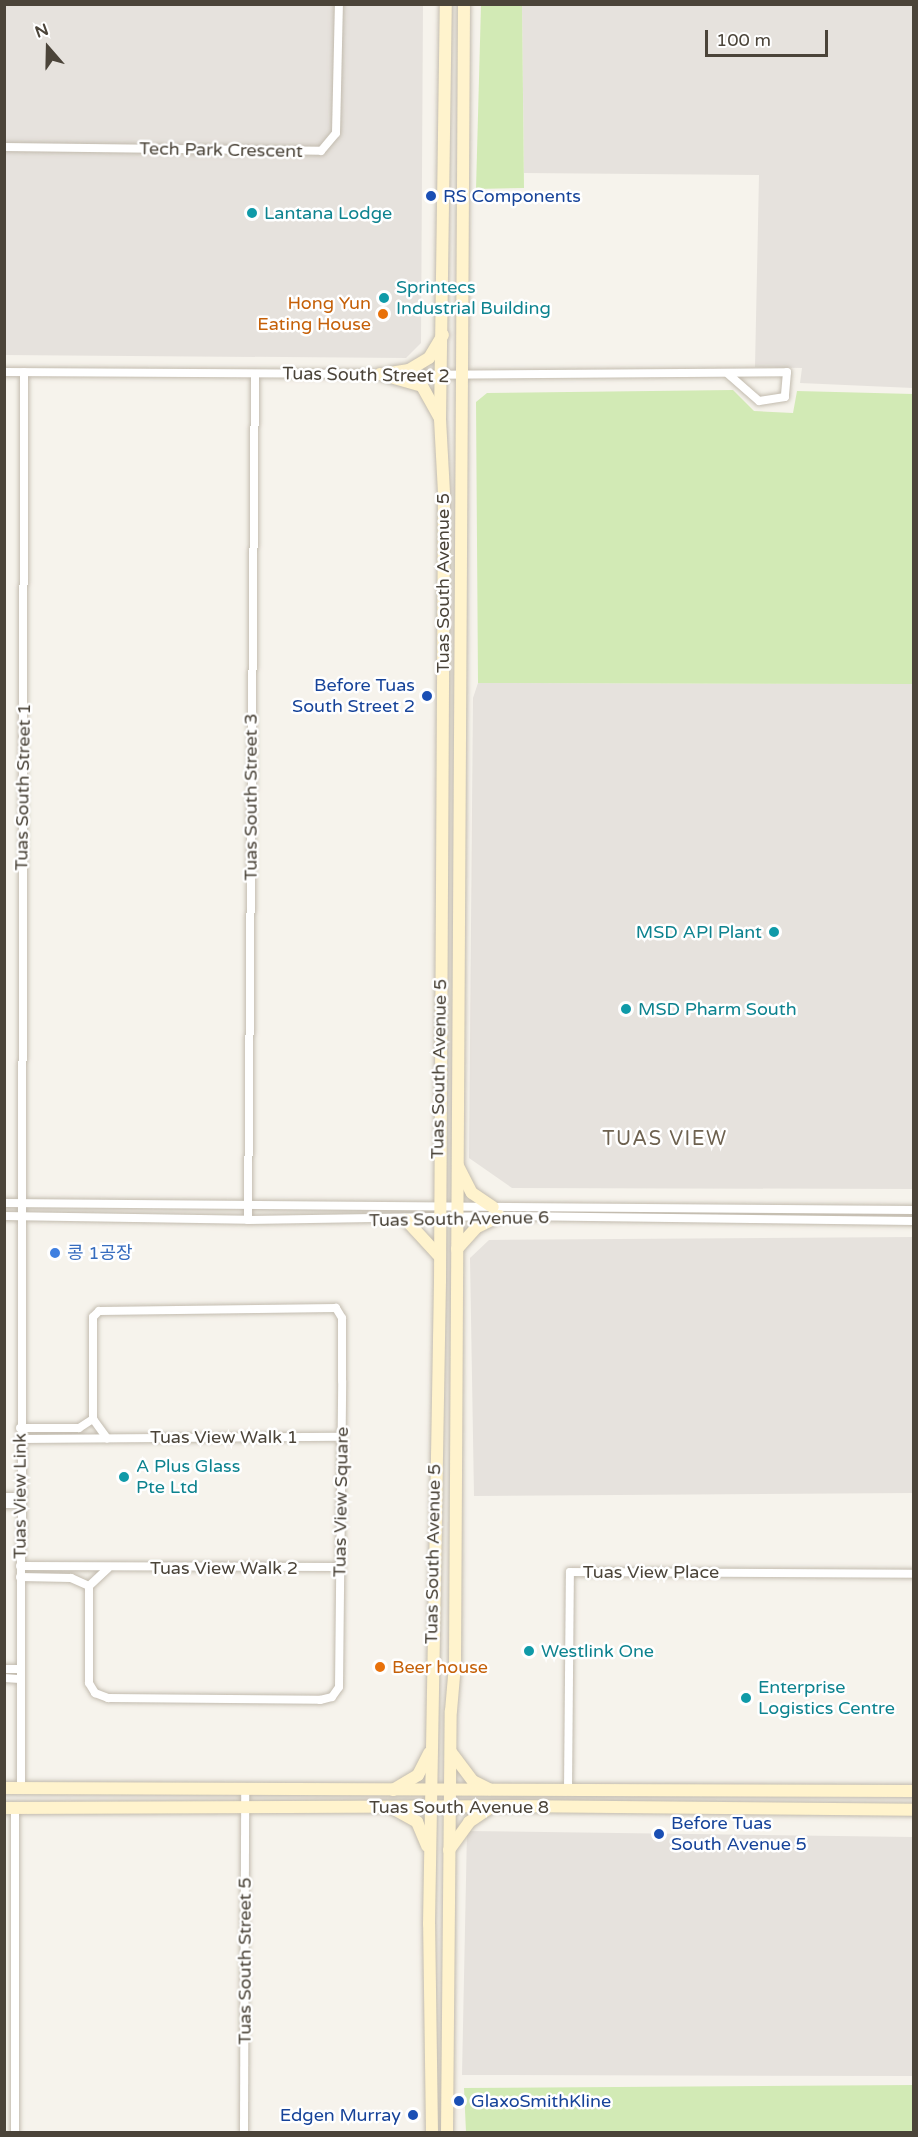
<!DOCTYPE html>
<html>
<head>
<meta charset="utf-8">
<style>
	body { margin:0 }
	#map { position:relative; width:918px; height:2137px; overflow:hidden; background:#f6f3ec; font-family:"Varela Round","Noto Sans KR",sans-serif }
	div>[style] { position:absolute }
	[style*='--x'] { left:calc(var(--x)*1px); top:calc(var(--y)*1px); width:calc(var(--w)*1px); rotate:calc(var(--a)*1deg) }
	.industrial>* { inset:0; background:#e6e2dd }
	.green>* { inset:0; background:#d2eab5 }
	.roads { filter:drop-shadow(0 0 2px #c2bbae) drop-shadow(0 0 2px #c2bbae) }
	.street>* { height:8px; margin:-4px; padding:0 4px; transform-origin:4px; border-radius:4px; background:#fff }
	.secondary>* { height:12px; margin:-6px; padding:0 6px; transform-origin:6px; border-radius:6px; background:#fff3cd }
	.dots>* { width:16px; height:16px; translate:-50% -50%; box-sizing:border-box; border:3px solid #fff; border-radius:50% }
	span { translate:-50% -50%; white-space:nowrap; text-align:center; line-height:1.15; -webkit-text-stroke:5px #fff; paint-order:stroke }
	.street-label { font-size:18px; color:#4b4439 }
	.transit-label { font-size:18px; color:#164399 }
	.left { translate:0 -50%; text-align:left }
	.right { translate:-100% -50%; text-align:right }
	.culture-label { font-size:18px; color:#0d838f }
	.food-label { font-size:18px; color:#c56008 }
	.shop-label { font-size:18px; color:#366cbe }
	.neighbourhood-label { font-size:20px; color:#6e6250; letter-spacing:1.5px }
	.frame { position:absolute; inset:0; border:6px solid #4b4439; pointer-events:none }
	.north { position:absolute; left:18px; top:18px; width:60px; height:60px; -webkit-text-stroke:4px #fff; paint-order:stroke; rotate:340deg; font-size:16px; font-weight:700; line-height:24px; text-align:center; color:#4b4439 }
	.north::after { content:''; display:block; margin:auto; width:21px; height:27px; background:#4b4439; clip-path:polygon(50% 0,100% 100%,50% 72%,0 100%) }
	.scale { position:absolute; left:705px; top:30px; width:123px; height:27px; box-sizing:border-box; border:3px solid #4b4439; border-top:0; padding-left:8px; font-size:18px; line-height:21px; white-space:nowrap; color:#4b4439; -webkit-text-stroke:4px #fff; paint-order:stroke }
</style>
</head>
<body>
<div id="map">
	<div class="industrial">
		<i style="clip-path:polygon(5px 5px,423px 5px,421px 343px,406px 358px,5px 355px)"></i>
		<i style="clip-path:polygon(522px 5px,913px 5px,913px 388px,800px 383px,802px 368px,755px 367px,759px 175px,524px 173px)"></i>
		<i style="clip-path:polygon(478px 683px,913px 684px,913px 1189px,512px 1188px,469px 1158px,473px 698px)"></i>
		<i style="clip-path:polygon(913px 1237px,913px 1493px,474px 1496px,470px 1258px,489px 1240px)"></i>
		<i style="clip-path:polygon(467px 1831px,913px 1837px,913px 2076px,462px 2075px)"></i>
	</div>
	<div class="green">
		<i style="clip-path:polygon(481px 5px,522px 5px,524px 188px,476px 189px)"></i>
		<i style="clip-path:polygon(733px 390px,754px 411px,793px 413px,797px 391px,913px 394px,913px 684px,478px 683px,476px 402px,487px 393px)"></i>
		<i style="clip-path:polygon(913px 2085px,913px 2132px,466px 2132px,464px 2088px)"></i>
	</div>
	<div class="roads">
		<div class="street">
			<i style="--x:4;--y:147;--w:317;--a:0.7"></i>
			<i style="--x:321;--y:151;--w:23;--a:-50"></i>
			<i style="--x:336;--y:133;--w:129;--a:-88.7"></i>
			<i style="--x:4;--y:372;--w:379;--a:0.3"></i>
			<i style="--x:402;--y:375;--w:385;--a:-0.4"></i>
			<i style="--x:787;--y:372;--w:25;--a:95"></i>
			<i style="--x:785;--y:397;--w:26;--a:171"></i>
			<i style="--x:759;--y:401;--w:41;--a:-138.9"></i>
			<i style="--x:4;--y:1203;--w:910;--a:0.44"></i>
			<i style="--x:4;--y:1216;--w:244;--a:0.9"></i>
			<i style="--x:248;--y:1220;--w:252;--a:-0.9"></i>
			<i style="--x:500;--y:1216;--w:414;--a:0.7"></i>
			<i style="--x:248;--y:1220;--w:846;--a:-89.53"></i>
			<i style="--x:20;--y:1428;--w:59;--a:0"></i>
			<i style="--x:79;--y:1428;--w:17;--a:-33"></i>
			<i style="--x:20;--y:1439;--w:322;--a:-0.4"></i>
			<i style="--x:4;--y:1497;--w:16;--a:0"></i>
			<i style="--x:4;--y:1504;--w:16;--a:0"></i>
			<i style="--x:20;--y:1566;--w:320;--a:0.2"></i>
			<i style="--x:20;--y:1577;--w:51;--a:1.1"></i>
			<i style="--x:71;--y:1578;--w:20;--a:24"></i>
			<i style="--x:89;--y:1586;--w:97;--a:90"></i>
			<i style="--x:89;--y:1683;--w:12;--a:59"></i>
			<i style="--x:95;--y:1693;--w:14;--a:21"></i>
			<i style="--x:108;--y:1698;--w:212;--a:0.5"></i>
			<i style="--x:320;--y:1700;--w:12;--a:-14"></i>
			<i style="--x:332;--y:1697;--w:12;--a:-55"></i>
			<i style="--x:339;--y:1687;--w:306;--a:-89.4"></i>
			<i style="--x:342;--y:1381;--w:63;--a:-90"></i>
			<i style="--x:342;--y:1318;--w:12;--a:-121"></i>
			<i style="--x:336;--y:1308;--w:237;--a:179.3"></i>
			<i style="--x:99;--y:1311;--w:8;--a:135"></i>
			<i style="--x:93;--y:1317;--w:102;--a:90"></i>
			<i style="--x:93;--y:1419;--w:24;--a:54"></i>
			<i style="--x:89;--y:1586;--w:26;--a:-43"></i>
			<i style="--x:4;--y:1669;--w:17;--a:0"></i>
			<i style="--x:4;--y:1678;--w:16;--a:4"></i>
			<i style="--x:21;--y:1788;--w:1416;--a:-89.88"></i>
			<i style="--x:568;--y:1790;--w:218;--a:-89.5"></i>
			<i style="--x:570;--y:1572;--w:344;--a:0.3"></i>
			<i style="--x:15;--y:1809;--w:323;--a:90"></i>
			<i style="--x:244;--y:2132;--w:342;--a:-89.8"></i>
		</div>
		<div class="secondary">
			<i style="--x:390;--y:373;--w:19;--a:-9"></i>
			<i style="--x:409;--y:370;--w:23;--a:-31"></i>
			<i style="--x:429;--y:358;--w:27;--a:-59"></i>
			<i style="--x:380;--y:374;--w:44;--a:15.9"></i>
			<i style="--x:422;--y:386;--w:35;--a:61"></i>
			<i style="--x:458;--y:1166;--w:30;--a:63"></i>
			<i style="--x:472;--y:1193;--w:25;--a:34"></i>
			<i style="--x:406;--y:1220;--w:50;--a:47.4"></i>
			<i style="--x:457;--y:1249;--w:30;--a:-48"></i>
			<i style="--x:477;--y:1227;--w:25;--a:-26"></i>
			<i style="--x:451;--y:1752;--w:36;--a:53"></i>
			<i style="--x:473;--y:1781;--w:18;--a:27"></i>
			<i style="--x:4;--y:1788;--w:910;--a:0.19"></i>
			<i style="--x:393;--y:1790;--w:29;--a:-31"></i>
			<i style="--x:418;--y:1775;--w:25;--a:-63"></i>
			<i style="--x:4;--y:1808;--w:490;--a:-0.2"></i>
			<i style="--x:494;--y:1806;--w:420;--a:0.5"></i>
			<i style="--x:392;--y:1808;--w:29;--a:29"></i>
			<i style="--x:417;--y:1822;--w:26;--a:67"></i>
			<i style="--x:449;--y:1850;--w:34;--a:-54"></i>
			<i style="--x:469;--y:1822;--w:25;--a:-34"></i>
			<i style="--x:432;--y:2132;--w:208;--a:-90.8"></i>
			<i style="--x:429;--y:1924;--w:643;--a:-89.02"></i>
			<i style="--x:440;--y:1281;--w:788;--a:-89.71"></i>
			<i style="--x:444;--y:493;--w:74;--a:-93.1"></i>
			<i style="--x:440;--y:419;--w:415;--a:-89.2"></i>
			<i style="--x:447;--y:2132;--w:421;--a:-89.5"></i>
			<i style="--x:451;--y:1711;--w:47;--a:-85.1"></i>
			<i style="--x:455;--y:1664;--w:1660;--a:-89.69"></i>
		</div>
	</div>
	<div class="dots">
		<i style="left:431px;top:196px;background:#1a4fb4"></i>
		<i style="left:252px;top:213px;background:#0f9aa8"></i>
		<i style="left:384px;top:298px;background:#0f9aa8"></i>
		<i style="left:383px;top:314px;background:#e8710a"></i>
		<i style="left:427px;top:696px;background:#1a4fb4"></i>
		<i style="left:774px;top:932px;background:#0f9aa8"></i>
		<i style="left:626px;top:1009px;background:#0f9aa8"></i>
		<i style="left:55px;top:1253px;background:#3f7fe0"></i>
		<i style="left:124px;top:1477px;background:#0f9aa8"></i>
		<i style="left:529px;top:1651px;background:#0f9aa8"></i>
		<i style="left:380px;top:1667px;background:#e8710a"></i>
		<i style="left:746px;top:1698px;background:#0f9aa8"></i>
		<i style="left:659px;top:1834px;background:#1a4fb4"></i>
		<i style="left:459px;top:2101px;background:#1a4fb4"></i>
		<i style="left:413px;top:2115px;background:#1a4fb4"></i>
	</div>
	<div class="street-label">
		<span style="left:221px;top:150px;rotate:1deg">Tech Park Crescent</span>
		<span style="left:366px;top:375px;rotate:1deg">Tuas South Street 2</span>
		<span style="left:443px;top:583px;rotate:-90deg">Tuas South Avenue 5</span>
		<span style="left:23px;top:787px;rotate:-89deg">Tuas South Street 1</span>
		<span style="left:251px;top:797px;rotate:-90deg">Tuas South Street 3</span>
		<span style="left:439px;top:1069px;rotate:-89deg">Tuas South Avenue 5</span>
		<span style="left:459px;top:1219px;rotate:-1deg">Tuas South Avenue 6</span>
		<span style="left:224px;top:1437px">Tuas View Walk 1</span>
		<span style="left:20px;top:1496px;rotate:-90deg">Tuas View Link</span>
		<span style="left:341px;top:1502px;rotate:-89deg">Tuas View Square</span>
		<span style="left:433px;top:1554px;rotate:-89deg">Tuas South Avenue 5</span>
		<span style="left:224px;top:1568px">Tuas View Walk 2</span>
		<span style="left:651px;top:1572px">Tuas View Place</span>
		<span style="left:459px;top:1807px">Tuas South Avenue 8</span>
		<span style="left:245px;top:1961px;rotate:-90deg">Tuas South Street 5</span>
	</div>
	<div class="transit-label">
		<span class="left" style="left:443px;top:196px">RS Components</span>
		<span class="right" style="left:415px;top:696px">Before Tuas<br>South Street 2</span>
		<span class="left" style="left:671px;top:1834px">Before Tuas<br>South Avenue 5</span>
		<span class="left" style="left:471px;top:2101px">GlaxoSmithKline</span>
		<span class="right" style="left:401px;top:2115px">Edgen Murray</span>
	</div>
	<div class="culture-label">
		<span class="left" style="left:264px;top:213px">Lantana Lodge</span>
		<span class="left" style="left:396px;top:298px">Sprintecs<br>Industrial Building</span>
		<span class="right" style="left:762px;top:932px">MSD API Plant</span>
		<span class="left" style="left:638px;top:1009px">MSD Pharm South</span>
		<span class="left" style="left:136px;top:1477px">A Plus Glass<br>Pte Ltd</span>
		<span class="left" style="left:541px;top:1651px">Westlink One</span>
		<span class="left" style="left:758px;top:1698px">Enterprise<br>Logistics Centre</span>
	</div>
	<div class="food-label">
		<span class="right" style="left:371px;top:314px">Hong Yun<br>Eating House</span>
		<span class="left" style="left:392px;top:1667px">Beer house</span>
	</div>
	<div class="shop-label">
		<span class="left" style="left:67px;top:1253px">콩 1공장</span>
	</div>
	<div class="neighbourhood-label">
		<span style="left:665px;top:1139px">TUAS VIEW</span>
	</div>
	<div class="frame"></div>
	<div class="north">N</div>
	<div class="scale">100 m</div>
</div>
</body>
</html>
